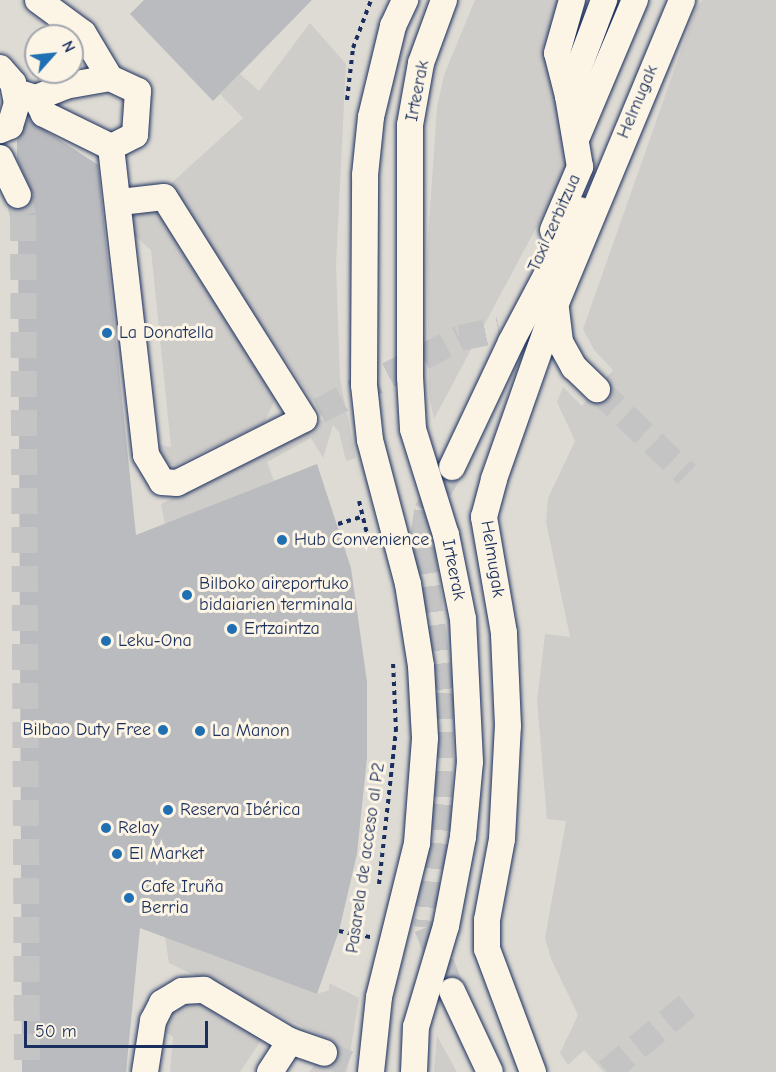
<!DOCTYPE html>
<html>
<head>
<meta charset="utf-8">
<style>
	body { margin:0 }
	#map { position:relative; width:776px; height:1072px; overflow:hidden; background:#eee9dd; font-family:"Comic Neue",sans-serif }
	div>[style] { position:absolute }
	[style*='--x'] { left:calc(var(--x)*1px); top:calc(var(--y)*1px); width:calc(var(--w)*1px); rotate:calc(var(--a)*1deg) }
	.built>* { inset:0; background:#dedbd4 }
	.green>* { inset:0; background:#cfcdca }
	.building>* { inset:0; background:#babbbe }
	.minor-tunnel>* { height:26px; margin-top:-13px; transform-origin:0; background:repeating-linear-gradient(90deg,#c4c4c4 0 26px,transparent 0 39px) }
	.path>* { height:4px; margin-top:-2px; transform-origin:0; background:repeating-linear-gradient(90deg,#1b2f5e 0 4.5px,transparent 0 9px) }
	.roads { filter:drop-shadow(0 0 2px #1b2f5e) drop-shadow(0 0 2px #1b2f5e) }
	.minor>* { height:26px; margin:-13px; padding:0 13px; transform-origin:13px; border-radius:13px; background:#fcf5e5 }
	.dots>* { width:16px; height:16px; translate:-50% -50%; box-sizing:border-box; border:3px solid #fcf5e5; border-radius:50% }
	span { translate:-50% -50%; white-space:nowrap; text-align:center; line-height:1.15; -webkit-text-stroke:6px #fcf5e5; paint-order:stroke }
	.street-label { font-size:18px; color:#1b2f5e }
	.poi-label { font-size:18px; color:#1b2f5e }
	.left { translate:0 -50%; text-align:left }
	.right { translate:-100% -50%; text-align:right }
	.north { position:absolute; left:24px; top:24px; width:60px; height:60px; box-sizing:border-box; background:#fcf5e5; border:2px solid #a2a6af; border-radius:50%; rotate:63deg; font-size:16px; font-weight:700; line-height:24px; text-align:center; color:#1b2f5e }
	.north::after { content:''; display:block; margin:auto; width:21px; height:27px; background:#1f6fb2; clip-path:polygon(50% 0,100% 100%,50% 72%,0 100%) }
	.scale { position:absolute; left:24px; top:1021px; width:184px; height:27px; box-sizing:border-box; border:3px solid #1b2f5e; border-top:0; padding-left:8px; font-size:18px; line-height:21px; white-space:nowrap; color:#1b2f5e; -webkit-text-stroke:4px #fcf5e5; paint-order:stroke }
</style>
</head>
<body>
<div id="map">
	<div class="built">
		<i style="clip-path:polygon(evenodd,0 0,776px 0,776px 1072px,0 1072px,0 0,36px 36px,72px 36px,72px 72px,36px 72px,36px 36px)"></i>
	</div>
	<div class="green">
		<i style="clip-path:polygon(475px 0,563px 0,543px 48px,574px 157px,434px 419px,429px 395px,427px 253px,437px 107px,444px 75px)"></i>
		<i style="clip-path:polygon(703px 0,776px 0,776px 1072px,604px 1072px,584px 1050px,568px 1065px,560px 1053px,578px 1015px,551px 959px,545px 938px,566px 821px,547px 819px,537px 701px,545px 634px,570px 637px,546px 522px,548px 498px,575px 441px,557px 402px,563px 387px,582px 406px,613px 370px,594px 350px,583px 329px,696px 8px)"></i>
		<i style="clip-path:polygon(310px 23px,346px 64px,336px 266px,340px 379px,356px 458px,346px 461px,339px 432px,333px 425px,323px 458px,311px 438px,267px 462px,274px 481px,165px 524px,161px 504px,325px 418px,167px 187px,243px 118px,220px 94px,240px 74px,259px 91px)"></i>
		<i style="clip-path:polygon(155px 206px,261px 359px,275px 400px,264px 423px,176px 465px,165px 463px,154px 444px,171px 447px,151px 250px,131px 233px,132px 217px)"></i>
		<i style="clip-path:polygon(165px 937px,317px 994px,329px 990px,329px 983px,359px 998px,347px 1072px,309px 1072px,333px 1041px,169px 963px)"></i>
		<i style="clip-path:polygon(190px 1004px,204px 1004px,264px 1036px,240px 1072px,170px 1072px,173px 1037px,158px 1027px,174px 1007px)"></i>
		<i style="clip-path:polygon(437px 1036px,457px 1072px,434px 1072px)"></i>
	</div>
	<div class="building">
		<i style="clip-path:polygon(144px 0,312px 0,213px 101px,130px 14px)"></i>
		<i style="clip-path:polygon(28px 119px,98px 165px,136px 535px,317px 464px,351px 568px,367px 682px,367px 758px,357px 854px,339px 931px,317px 994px,140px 928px,126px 1072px,22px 1072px,18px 210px,30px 204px,33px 195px,17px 159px,17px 139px)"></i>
	</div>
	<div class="minor-tunnel">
		<i style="--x:18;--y:195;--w:21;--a:76"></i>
		<i style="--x:23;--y:215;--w:857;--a:89.73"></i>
		<i style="--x:597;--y:389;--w:124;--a:43.7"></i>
		<i style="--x:319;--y:411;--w:159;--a:-27.4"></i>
		<i style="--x:460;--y:338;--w:40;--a:-12"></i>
		<i style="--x:452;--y:467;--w:51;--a:119.6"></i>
		<i style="--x:427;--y:511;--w:37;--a:98"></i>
		<i style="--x:422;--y:548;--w:146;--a:82.5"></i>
		<i style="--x:441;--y:693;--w:111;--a:91"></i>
		<i style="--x:439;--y:804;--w:124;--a:95.6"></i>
		<i style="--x:427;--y:927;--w:69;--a:68.7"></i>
		<i style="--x:324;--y:1053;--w:47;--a:23.8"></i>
		<i style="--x:607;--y:1072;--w:112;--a:-39.5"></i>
	</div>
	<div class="path">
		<i style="--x:347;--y:100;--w:52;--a:-83.4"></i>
		<i style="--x:353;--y:48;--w:51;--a:-69.4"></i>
		<i style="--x:359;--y:501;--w:46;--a:76.3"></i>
		<i style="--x:338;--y:524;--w:24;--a:-17"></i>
		<i style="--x:379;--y:884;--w:154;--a:-83.7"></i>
		<i style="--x:396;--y:731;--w:69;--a:-92.5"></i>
		<i style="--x:339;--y:931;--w:32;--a:11"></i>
	</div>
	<div class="roads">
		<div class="minor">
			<i style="--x:38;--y:0;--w:56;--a:36.3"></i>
			<i style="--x:83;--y:33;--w:52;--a:59"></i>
			<i style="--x:0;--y:68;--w:20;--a:49"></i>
			<i style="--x:13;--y:83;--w:20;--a:79"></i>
			<i style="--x:17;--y:103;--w:24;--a:107"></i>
			<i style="--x:10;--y:126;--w:11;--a:158"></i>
			<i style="--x:16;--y:92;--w:21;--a:17"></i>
			<i style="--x:36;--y:98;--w:31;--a:-22"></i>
			<i style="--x:65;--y:86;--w:46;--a:-10.1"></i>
			<i style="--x:110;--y:78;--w:31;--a:25"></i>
			<i style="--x:138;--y:91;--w:44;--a:93.9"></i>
			<i style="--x:135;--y:135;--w:27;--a:153"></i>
			<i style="--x:111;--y:147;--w:75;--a:-153.8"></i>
			<i style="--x:44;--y:114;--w:18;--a:-117"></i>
			<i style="--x:568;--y:96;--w:44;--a:-104.3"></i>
			<i style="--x:557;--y:53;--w:55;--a:-74.2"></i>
			<i style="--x:577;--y:137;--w:149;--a:-67.1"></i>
			<i style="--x:111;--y:147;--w:310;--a:83.5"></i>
			<i style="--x:146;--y:455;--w:31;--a:59"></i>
			<i style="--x:162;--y:482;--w:15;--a:4"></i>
			<i style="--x:177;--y:483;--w:142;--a:-26.7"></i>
			<i style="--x:304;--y:419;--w:262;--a:-122.2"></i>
			<i style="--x:164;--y:197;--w:44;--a:173.5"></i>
			<i style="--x:0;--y:158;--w:41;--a:64.1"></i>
			<i style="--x:553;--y:230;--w:69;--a:-66.8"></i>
			<i style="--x:580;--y:167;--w:72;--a:-99.6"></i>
			<i style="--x:568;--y:96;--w:103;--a:-69.4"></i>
			<i style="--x:556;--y:309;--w:33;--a:83"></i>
			<i style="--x:560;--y:342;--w:29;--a:61"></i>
			<i style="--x:574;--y:367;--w:32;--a:44"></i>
			<i style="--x:452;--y:467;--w:138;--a:-64.7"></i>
			<i style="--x:511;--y:342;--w:149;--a:-62.1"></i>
			<i style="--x:452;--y:991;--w:89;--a:64.9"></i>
			<i style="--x:145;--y:1072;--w:52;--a:-81.1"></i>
			<i style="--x:153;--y:1021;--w:20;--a:-63"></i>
			<i style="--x:162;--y:1003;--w:23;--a:-31"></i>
			<i style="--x:182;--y:991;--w:22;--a:-3"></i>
			<i style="--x:204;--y:990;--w:100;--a:30.7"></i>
			<i style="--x:290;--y:1041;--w:36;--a:19"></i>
			<i style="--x:270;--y:1072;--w:37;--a:-57"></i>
			<i style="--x:371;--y:1072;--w:75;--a:-83.9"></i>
			<i style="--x:379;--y:997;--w:159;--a:-76.1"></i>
			<i style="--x:417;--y:843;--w:105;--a:-85.6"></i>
			<i style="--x:425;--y:738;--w:72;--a:-93.2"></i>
			<i style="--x:421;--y:666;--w:83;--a:-99"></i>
			<i style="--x:408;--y:584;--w:149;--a:-104.8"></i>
			<i style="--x:370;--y:440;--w:55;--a:-96.2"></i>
			<i style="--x:364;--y:385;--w:210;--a:-89.7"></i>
			<i style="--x:365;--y:175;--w:58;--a:-84.1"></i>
			<i style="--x:371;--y:117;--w:94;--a:-76.4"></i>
			<i style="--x:393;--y:26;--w:29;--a:-65"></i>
			<i style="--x:414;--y:1072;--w:45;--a:-87.5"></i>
			<i style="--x:416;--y:1027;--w:105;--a:-73.5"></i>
			<i style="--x:446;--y:926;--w:91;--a:-79.2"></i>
			<i style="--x:463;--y:837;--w:75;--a:-84.7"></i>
			<i style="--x:470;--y:762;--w:143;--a:-92.8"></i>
			<i style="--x:463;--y:619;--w:86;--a:-101.4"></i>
			<i style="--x:446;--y:535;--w:111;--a:-107.3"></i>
			<i style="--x:413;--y:429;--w:52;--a:-93.3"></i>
			<i style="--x:410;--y:377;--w:252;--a:-90"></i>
			<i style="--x:410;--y:125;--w:63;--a:-79.9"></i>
			<i style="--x:421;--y:63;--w:67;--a:-69.9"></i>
			<i style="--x:533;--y:1072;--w:131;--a:-110.5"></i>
			<i style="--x:487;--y:949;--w:29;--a:-90"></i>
			<i style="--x:487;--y:920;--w:82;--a:-79.5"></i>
			<i style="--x:502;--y:839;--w:113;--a:-87"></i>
			<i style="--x:508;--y:726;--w:93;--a:-92.5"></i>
			<i style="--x:504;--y:633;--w:118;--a:-99.8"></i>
			<i style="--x:484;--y:517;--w:39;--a:-75"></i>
			<i style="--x:494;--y:479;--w:187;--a:-70.6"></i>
			<i style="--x:556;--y:303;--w:328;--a:-67.4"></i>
		</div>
	</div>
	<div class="dots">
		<i style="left:107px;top:333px;background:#1f6fb2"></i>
		<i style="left:282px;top:540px;background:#1f6fb2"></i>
		<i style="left:187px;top:595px;background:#1f6fb2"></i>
		<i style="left:232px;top:629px;background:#1f6fb2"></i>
		<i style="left:106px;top:641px;background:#1f6fb2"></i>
		<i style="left:163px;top:730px;background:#1f6fb2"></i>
		<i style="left:200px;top:731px;background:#1f6fb2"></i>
		<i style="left:168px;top:810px;background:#1f6fb2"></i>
		<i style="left:106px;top:828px;background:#1f6fb2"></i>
		<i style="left:117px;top:854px;background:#1f6fb2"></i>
		<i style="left:129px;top:898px;background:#1f6fb2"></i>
	</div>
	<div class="street-label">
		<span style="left:418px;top:91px;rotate:-79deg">Irteerak</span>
		<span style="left:638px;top:102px;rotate:-67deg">Helmugak</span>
		<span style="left:555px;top:223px;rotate:-66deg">Taxi zerbitzua</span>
		<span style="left:492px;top:559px;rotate:81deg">Helmugak</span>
		<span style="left:453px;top:570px;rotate:79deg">Irteerak</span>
		<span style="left:366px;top:858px;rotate:-82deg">Pasarela de acceso al P2</span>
	</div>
	<div class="poi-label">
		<span class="left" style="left:119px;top:333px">La Donatella</span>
		<span class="left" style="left:294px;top:540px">Hub Convenience</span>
		<span class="left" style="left:199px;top:595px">Bilboko aireportuko<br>bidaiarien terminala</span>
		<span class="left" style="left:244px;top:629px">Ertzaintza</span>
		<span class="left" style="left:118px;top:641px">Leku-Ona</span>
		<span class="right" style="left:151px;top:730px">Bilbao Duty Free</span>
		<span class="left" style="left:212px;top:731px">La Manon</span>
		<span class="left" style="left:180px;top:810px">Reserva Ibérica</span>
		<span class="left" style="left:118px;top:828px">Relay</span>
		<span class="left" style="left:129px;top:854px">El Market</span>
		<span class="left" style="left:141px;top:898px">Cafe Iruña<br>Berria</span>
	</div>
	<div class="north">N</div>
	<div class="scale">50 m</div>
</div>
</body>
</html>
